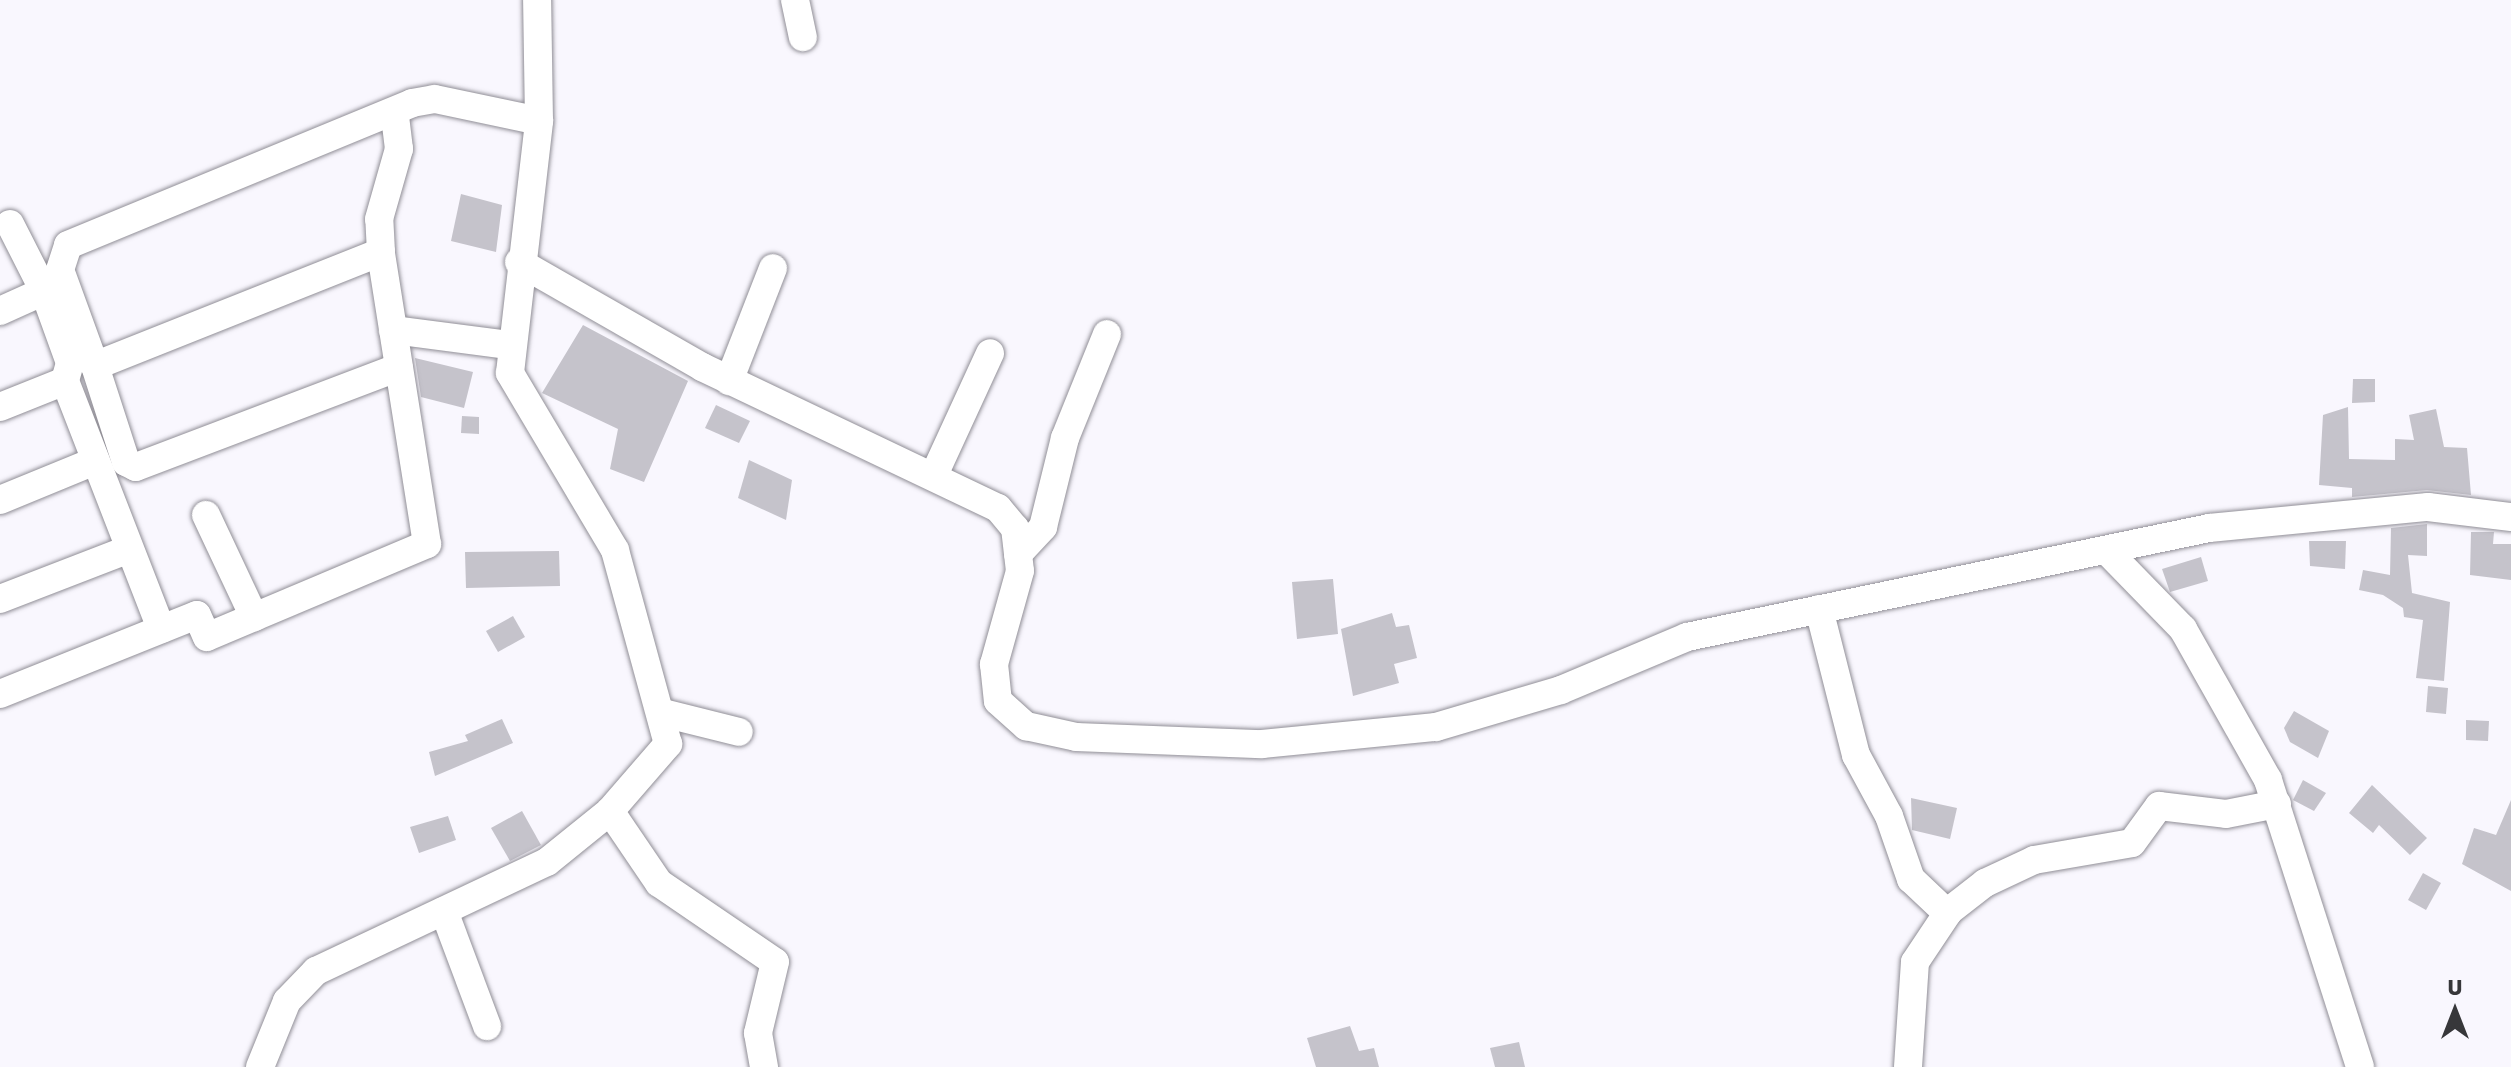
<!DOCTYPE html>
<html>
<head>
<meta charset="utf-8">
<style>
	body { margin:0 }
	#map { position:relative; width:2511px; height:1067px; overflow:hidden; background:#f9f7fe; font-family:Jost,sans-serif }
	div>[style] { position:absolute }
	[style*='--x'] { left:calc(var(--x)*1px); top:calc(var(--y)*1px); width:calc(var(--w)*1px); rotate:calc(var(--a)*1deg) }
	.building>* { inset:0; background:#c5c3cb }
	.roads { filter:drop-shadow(0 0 2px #908e96) drop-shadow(0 0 2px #908e96) }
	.minor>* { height:28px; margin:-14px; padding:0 14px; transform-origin:14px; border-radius:14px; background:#fff }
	span { translate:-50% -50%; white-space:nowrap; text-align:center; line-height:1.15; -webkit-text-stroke:8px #f9f7fe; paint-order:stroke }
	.north { position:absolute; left:2415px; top:971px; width:80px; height:80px; -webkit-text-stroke:6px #f9f7fe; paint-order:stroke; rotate:0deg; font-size:22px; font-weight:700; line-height:32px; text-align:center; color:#37373a }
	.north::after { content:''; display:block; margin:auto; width:28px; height:36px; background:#37373a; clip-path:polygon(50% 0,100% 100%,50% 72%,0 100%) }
</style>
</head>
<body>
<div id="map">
	<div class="building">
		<i style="clip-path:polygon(461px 194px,502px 205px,496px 252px,451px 241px)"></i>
		<i style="clip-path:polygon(583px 325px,688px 381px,644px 482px,610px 469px,618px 429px,542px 393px)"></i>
		<i style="clip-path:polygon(415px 358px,473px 372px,464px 408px,421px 397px)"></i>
		<i style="clip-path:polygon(2353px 379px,2375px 379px,2375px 402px,2352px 403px)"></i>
		<i style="clip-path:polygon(716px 405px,750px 421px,739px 443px,705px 428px)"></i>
		<i style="clip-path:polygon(2348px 407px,2349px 459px,2395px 460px,2395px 439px,2414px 440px,2409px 415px,2436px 409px,2444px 447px,2467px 448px,2471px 495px,2427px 490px,2352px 497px,2352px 488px,2319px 485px,2323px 415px)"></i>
		<i style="clip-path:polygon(462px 416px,479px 417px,479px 434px,461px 433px)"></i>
		<i style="clip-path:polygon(749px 460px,792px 480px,786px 520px,738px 498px)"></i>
		<i style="clip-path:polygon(2427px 524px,2427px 556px,2408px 555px,2412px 593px,2450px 602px,2444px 681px,2416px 678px,2423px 620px,2404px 617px,2403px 608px,2383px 595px,2359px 590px,2363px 570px,2390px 575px,2391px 528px)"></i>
		<i style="clip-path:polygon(2471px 532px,2494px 532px,2493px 544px,2511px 544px,2511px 580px,2470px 575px)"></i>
		<i style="clip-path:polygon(2309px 541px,2346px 541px,2345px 569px,2310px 566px)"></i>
		<i style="clip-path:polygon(559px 551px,560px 586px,466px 588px,465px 552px)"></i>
		<i style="clip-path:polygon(2201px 557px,2208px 581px,2170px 592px,2162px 569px)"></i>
		<i style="clip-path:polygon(1333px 579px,1338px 634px,1297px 639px,1292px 582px)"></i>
		<i style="clip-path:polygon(1392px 613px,1396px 627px,1409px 625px,1417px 658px,1394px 664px,1399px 683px,1353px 696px,1341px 629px)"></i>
		<i style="clip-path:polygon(513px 616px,525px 637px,498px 652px,486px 631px)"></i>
		<i style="clip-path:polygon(2428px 686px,2448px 688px,2446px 714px,2426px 712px)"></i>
		<i style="clip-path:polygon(2294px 711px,2329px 731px,2318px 758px,2290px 742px,2284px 728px)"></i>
		<i style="clip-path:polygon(502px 719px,513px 743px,435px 776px,429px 752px,468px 741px,465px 735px)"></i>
		<i style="clip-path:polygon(2466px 720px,2489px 721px,2488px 741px,2466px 740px)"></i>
		<i style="clip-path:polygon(2303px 780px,2326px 793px,2314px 811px,2293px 800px)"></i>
		<i style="clip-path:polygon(2372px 785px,2427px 838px,2410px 855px,2379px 825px,2373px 833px,2349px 813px)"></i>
		<i style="clip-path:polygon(1911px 798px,1957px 808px,1950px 839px,1912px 830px)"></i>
		<i style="clip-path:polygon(2511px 800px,2511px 891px,2462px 864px,2474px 828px,2496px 835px)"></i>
		<i style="clip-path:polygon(522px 811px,541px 845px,510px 861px,491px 828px)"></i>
		<i style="clip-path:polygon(448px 816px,456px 840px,419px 853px,410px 827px)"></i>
		<i style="clip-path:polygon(2423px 873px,2441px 883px,2426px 910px,2408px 900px)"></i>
		<i style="clip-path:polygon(1350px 1026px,1359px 1051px,1374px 1048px,1379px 1067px,1316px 1067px,1307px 1038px)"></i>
		<i style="clip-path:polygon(1519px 1042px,1525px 1067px,1495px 1067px,1490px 1048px)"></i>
	</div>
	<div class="roads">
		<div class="minor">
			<i style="--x:795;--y:0;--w:38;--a:78"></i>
			<i style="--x:10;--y:224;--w:75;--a:63.1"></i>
			<i style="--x:44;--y:291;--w:77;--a:70.1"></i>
			<i style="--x:70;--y:363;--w:19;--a:106"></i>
			<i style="--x:65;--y:381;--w:266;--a:68.8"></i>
			<i style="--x:381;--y:252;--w:308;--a:158.3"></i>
			<i style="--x:95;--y:366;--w:102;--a:-110"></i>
			<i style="--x:60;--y:270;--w:26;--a:-72"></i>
			<i style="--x:68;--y:245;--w:372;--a:-22.4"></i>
			<i style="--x:412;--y:103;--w:23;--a:-10"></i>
			<i style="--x:435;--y:99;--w:106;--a:11.9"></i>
			<i style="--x:519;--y:262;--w:211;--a:29.8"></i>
			<i style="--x:702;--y:367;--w:328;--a:25.5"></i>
			<i style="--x:998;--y:508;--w:26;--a:50"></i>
			<i style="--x:1015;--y:528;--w:43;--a:83.4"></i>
			<i style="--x:1020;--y:571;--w:97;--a:105.6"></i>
			<i style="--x:994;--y:664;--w:37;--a:84"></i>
			<i style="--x:998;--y:701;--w:38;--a:42"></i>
			<i style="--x:1026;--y:726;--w:51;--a:12.4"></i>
			<i style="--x:1076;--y:737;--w:186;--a:2.2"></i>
			<i style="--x:1262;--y:744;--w:175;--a:-5.6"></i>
			<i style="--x:1436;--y:727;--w:130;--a:-16.5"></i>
			<i style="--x:1561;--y:690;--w:137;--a:-22.8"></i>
			<i style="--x:1687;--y:637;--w:533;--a:-11.79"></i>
			<i style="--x:2209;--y:528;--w:220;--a:-5.5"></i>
			<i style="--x:2428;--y:507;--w:84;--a:6.9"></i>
			<i style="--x:0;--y:311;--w:48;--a:-24.4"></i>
			<i style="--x:393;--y:330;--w:116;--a:7.4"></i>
			<i style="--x:95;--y:366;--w:101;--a:72.1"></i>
			<i style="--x:126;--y:462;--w:11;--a:27"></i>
			<i style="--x:136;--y:467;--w:281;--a:-20.8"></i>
			<i style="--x:729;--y:381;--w:121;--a:-68.7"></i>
			<i style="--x:0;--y:407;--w:70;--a:-21.8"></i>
			<i style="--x:934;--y:475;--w:134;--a:-65.3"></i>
			<i style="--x:0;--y:500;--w:103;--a:-22.3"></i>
			<i style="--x:206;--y:515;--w:113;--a:64.8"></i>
			<i style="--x:1018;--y:554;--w:37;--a:-47"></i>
			<i style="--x:1043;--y:527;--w:92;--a:-76.1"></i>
			<i style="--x:1065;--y:438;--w:112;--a:-68"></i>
			<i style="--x:2110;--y:554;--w:105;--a:45.8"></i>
			<i style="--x:2183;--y:629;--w:173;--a:60.6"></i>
			<i style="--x:2268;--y:780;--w:301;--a:72.2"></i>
			<i style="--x:0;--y:599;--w:136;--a:-21.1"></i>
			<i style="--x:1819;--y:609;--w:151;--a:75.8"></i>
			<i style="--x:1856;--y:755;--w:69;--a:61.6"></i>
			<i style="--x:1889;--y:816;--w:67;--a:70.8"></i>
			<i style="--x:1911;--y:879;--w:50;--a:43.4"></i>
			<i style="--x:0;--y:694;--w:212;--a:-21.9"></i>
			<i style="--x:197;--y:615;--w:24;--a:66"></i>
			<i style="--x:207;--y:637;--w:239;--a:-22.9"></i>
			<i style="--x:427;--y:544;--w:296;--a:-99"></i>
			<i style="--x:381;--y:252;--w:33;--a:-93"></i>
			<i style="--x:379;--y:219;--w:73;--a:-74.1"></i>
			<i style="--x:399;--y:149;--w:34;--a:-97"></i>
			<i style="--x:663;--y:713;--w:78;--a:14"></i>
			<i style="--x:610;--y:811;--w:87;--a:55.8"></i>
			<i style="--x:659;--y:883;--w:140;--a:34.3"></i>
			<i style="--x:775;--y:962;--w:73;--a:103.5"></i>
			<i style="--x:758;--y:1033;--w:35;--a:80"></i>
			<i style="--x:444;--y:911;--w:123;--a:69.5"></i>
			<i style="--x:260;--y:1067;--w:71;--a:-67.8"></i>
			<i style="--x:287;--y:1001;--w:42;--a:-46"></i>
			<i style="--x:316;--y:971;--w:255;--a:-25.3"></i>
			<i style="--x:547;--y:862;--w:81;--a:-39"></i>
			<i style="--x:610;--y:811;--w:89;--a:-49.1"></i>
			<i style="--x:668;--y:744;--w:201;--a:-105.3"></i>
			<i style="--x:615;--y:550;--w:206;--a:-120.7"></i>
			<i style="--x:510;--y:373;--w:254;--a:-83.4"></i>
			<i style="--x:539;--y:121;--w:121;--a:-90.9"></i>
			<i style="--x:1908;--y:1067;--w:105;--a:-86.2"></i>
			<i style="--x:1915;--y:962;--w:61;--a:-56.3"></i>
			<i style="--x:1949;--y:911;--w:46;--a:-37.9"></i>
			<i style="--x:1985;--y:883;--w:54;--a:-25.1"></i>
			<i style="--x:2034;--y:860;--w:99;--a:-9.8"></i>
			<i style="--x:2132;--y:843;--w:46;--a:-53.9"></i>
			<i style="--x:2159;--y:806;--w:67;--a:6.8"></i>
			<i style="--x:2226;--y:814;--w:52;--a:-11.1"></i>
		</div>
	</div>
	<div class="north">U</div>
</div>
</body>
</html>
